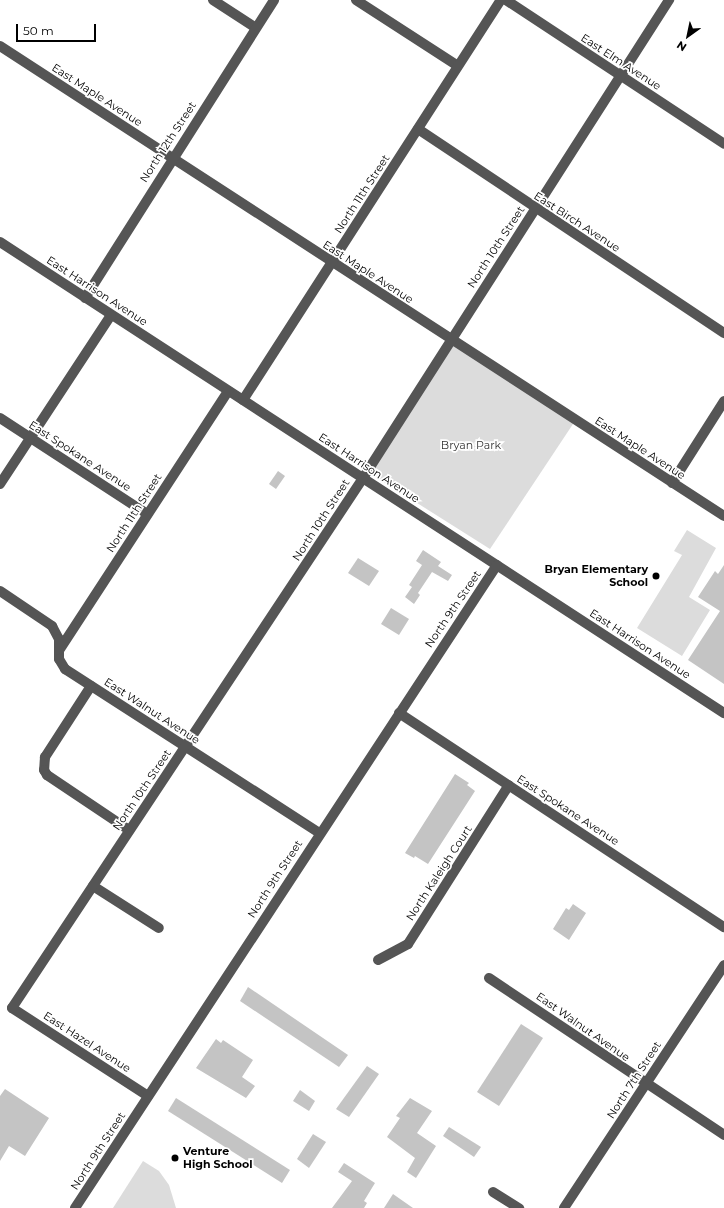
<!DOCTYPE html>
<html>
<head>
<meta charset="utf-8">
<style>
	body { margin:0 }
	#map { position:relative; width:724px; height:1208px; overflow:hidden; background:#fff; font-family:Montserrat,sans-serif }
	div>[style] { position:absolute }
	[style*='--x'] { left:calc(var(--x)*1px); top:calc(var(--y)*1px); width:calc(var(--w)*1px); rotate:calc(var(--a)*1deg) }
	.green>* { inset:0; background:#dcdcdc }
	.building>* { inset:0; background:#c4c4c4 }
	.minor>* { height:10px; margin:-5px; padding:0 5px; transform-origin:5px; border-radius:5px; background:#555 }
	.dots>* { width:11px; height:11px; translate:-50% -50%; box-sizing:border-box; border:2px solid #fff; border-radius:50% }
	span { translate:-50% -50%; white-space:nowrap; text-align:center; line-height:1.15; -webkit-text-stroke:3.5px #fff; paint-order:stroke }
	.street-label { font-size:11px; color:#000 }
	.park-label { font-size:11px; color:#333 }
	.poi-label { font-size:11px; color:#000; font-weight:700 }
	.right { translate:-100% -50%; text-align:right }
	.left { translate:0 -50%; text-align:left }
	.north { position:absolute; left:668px; top:16px; width:40px; height:40px; -webkit-text-stroke:3px #fff; paint-order:stroke; rotate:213deg; font-size:11px; font-weight:700; line-height:16px; text-align:center; color:#000 }
	.north::after { content:''; display:block; margin:auto; width:14px; height:18px; background:#000; clip-path:polygon(50% 0,100% 100%,50% 72%,0 100%) }
	.scale { position:absolute; left:16px; top:24px; width:80px; height:18px; box-sizing:border-box; border:2px solid #000; border-top:0; padding-left:5px; font-size:12px; line-height:14px; white-space:nowrap; color:#000; -webkit-text-stroke:3px #fff; paint-order:stroke }
</style>
</head>
<body>
<div id="map">
	<div class="green">
		<i style="clip-path:polygon(450px 340px,575px 421px,490px 549px,368px 472px)"></i>
		<i style="clip-path:polygon(687px 530px,716px 548px,689px 597px,710px 610px,682px 656px,637px 628px,682px 555px,674px 551px)"></i>
		<i style="clip-path:polygon(143px 1161px,159px 1171px,169px 1185px,176px 1208px,113px 1208px)"></i>
	</div>
	<div class="building">
		<i style="clip-path:polygon(278px 471px,285px 476px,276px 489px,269px 484px)"></i>
		<i style="clip-path:polygon(423px 550px,441px 562px,438px 566px,452px 575px,448px 581px,432px 572px,418px 593px,420px 595px,414px 604px,405px 597px,412px 587px,409px 585px,422px 565px,416px 561px)"></i>
		<i style="clip-path:polygon(358px 558px,379px 571px,369px 586px,348px 573px)"></i>
		<i style="clip-path:polygon(724px 565px,724px 684px,688px 660px,720px 611px,698px 597px,715px 571px,718px 574px)"></i>
		<i style="clip-path:polygon(391px 608px,409px 619px,399px 635px,381px 624px)"></i>
		<i style="clip-path:polygon(455px 774px,469px 783px,467px 785px,475px 791px,428px 864px,415px 856px,414px 858px,405px 853px)"></i>
		<i style="clip-path:polygon(573px 904px,586px 913px,569px 940px,553px 929px,566px 908px,569px 910px)"></i>
		<i style="clip-path:polygon(248px 987px,348px 1055px,339px 1067px,240px 1001px)"></i>
		<i style="clip-path:polygon(521px 1024px,543px 1038px,499px 1106px,477px 1092px)"></i>
		<i style="clip-path:polygon(216px 1039px,221px 1043px,223px 1040px,253px 1060px,242px 1077px,255px 1086px,246px 1098px,196px 1068px)"></i>
		<i style="clip-path:polygon(367px 1066px,379px 1074px,349px 1117px,336px 1109px)"></i>
		<i style="clip-path:polygon(5px 1089px,49px 1118px,25px 1156px,9px 1146px,0 1161px,0 1096px)"></i>
		<i style="clip-path:polygon(300px 1090px,315px 1101px,309px 1111px,293px 1101px)"></i>
		<i style="clip-path:polygon(176px 1098px,290px 1170px,282px 1183px,168px 1111px)"></i>
		<i style="clip-path:polygon(410px 1098px,432px 1111px,417px 1133px,436px 1146px,416px 1178px,407px 1172px,415px 1158px,387px 1137px,400px 1118px,396px 1116px)"></i>
		<i style="clip-path:polygon(449px 1127px,481px 1147px,474px 1157px,443px 1136px)"></i>
		<i style="clip-path:polygon(313px 1134px,326px 1142px,309px 1168px,297px 1159px)"></i>
		<i style="clip-path:polygon(344px 1163px,375px 1183px,364px 1201px,367px 1203px,364px 1208px,332px 1208px,352px 1181px,338px 1172px)"></i>
		<i style="clip-path:polygon(393px 1194px,413px 1208px,384px 1208px)"></i>
	</div>
	<div class="minor">
		<i style="--x:213;--y:0;--w:51;--a:33.1"></i>
		<i style="--x:356;--y:0;--w:121;--a:32.9"></i>
		<i style="--x:506;--y:0;--w:261;--a:33.4"></i>
		<i style="--x:0;--y:46;--w:863;--a:32.99"></i>
		<i style="--x:418;--y:129;--w:368;--a:33.7"></i>
		<i style="--x:0;--y:242;--w:864;--a:33.05"></i>
		<i style="--x:85;--y:298;--w:353;--a:-57.6"></i>
		<i style="--x:243;--y:400;--w:476;--a:-57.2"></i>
		<i style="--x:0;--y:418;--w:176;--a:33.1"></i>
		<i style="--x:672;--y:483;--w:97;--a:-57.6"></i>
		<i style="--x:0;--y:484;--w:202;--a:-56.7"></i>
		<i style="--x:0;--y:591;--w:63;--a:33.9"></i>
		<i style="--x:52;--y:626;--w:15;--a:62"></i>
		<i style="--x:59;--y:639;--w:20;--a:90"></i>
		<i style="--x:59;--y:659;--w:12;--a:59"></i>
		<i style="--x:65;--y:669;--w:302;--a:32.8"></i>
		<i style="--x:60;--y:649;--w:308;--a:-56.9"></i>
		<i style="--x:91;--y:686;--w:85;--a:122.9"></i>
		<i style="--x:45;--y:757;--w:13;--a:94"></i>
		<i style="--x:44;--y:770;--w:6;--a:59"></i>
		<i style="--x:47;--y:775;--w:99;--a:33.9"></i>
		<i style="--x:399;--y:713;--w:389;--a:33.4"></i>
		<i style="--x:93;--y:886;--w:78;--a:32.5"></i>
		<i style="--x:378;--y:960;--w:34;--a:-28"></i>
		<i style="--x:408;--y:944;--w:188;--a:-57.6"></i>
		<i style="--x:489;--y:978;--w:283;--a:33.7"></i>
		<i style="--x:148;--y:1096;--w:162;--a:-147.1"></i>
		<i style="--x:12;--y:1008;--w:636;--a:-56.48"></i>
		<i style="--x:363;--y:478;--w:568;--a:-57.37"></i>
		<i style="--x:493;--y:1192;--w:31;--a:32"></i>
		<i style="--x:75;--y:1208;--w:769;--a:-56.72"></i>
		<i style="--x:564;--y:1208;--w:291;--a:-56.6"></i>
	</div>
	<div class="dots">
		<i style="left:656px;top:576px;background:#000"></i>
		<i style="left:175px;top:1158px;background:#000"></i>
	</div>
	<div class="street-label">
		<span style="left:621px;top:62px;rotate:33deg">East Elm Avenue</span>
		<span style="left:97px;top:95px;rotate:33deg">East Maple Avenue</span>
		<span style="left:168px;top:142px;rotate:-57deg">North 12th Street</span>
		<span style="left:362px;top:194px;rotate:-57deg">North 11th Street</span>
		<span style="left:577px;top:222px;rotate:33deg">East Birch Avenue</span>
		<span style="left:496px;top:247px;rotate:-57deg">North 10th Street</span>
		<span style="left:368px;top:272px;rotate:33deg">East Maple Avenue</span>
		<span style="left:97px;top:291px;rotate:33deg">East Harrison Avenue</span>
		<span style="left:640px;top:448px;rotate:33deg">East Maple Avenue</span>
		<span style="left:80px;top:456px;rotate:33deg">East Spokane Avenue</span>
		<span style="left:369px;top:468px;rotate:33deg">East Harrison Avenue</span>
		<span style="left:134px;top:513px;rotate:-57deg">North 11th Street</span>
		<span style="left:321px;top:520px;rotate:-57deg">North 10th Street</span>
		<span style="left:453px;top:609px;rotate:-56deg">North 9th Street</span>
		<span style="left:640px;top:644px;rotate:33deg">East Harrison Avenue</span>
		<span style="left:152px;top:711px;rotate:33deg">East Walnut Avenue</span>
		<span style="left:142px;top:790px;rotate:-56deg">North 10th Street</span>
		<span style="left:568px;top:810px;rotate:33deg">East Spokane Avenue</span>
		<span style="left:439px;top:873px;rotate:-57deg">North Kaleigh Court</span>
		<span style="left:275px;top:879px;rotate:-57deg">North 9th Street</span>
		<span style="left:583px;top:1027px;rotate:35deg">East Walnut Avenue</span>
		<span style="left:87px;top:1042px;rotate:33deg">East Hazel Avenue</span>
		<span style="left:634px;top:1080px;rotate:-57deg">North 7th Street</span>
		<span style="left:98px;top:1151px;rotate:-57deg">North 9th Street</span>
	</div>
	<div class="park-label">
		<span style="left:471px;top:445px">Bryan Park</span>
	</div>
	<div class="poi-label">
		<span class="right" style="left:648px;top:576px">Bryan Elementary<br>School</span>
		<span class="left" style="left:183px;top:1158px">Venture<br>High School</span>
	</div>
	<div class="north">N</div>
	<div class="scale">50 m</div>
</div>
</body>
</html>
